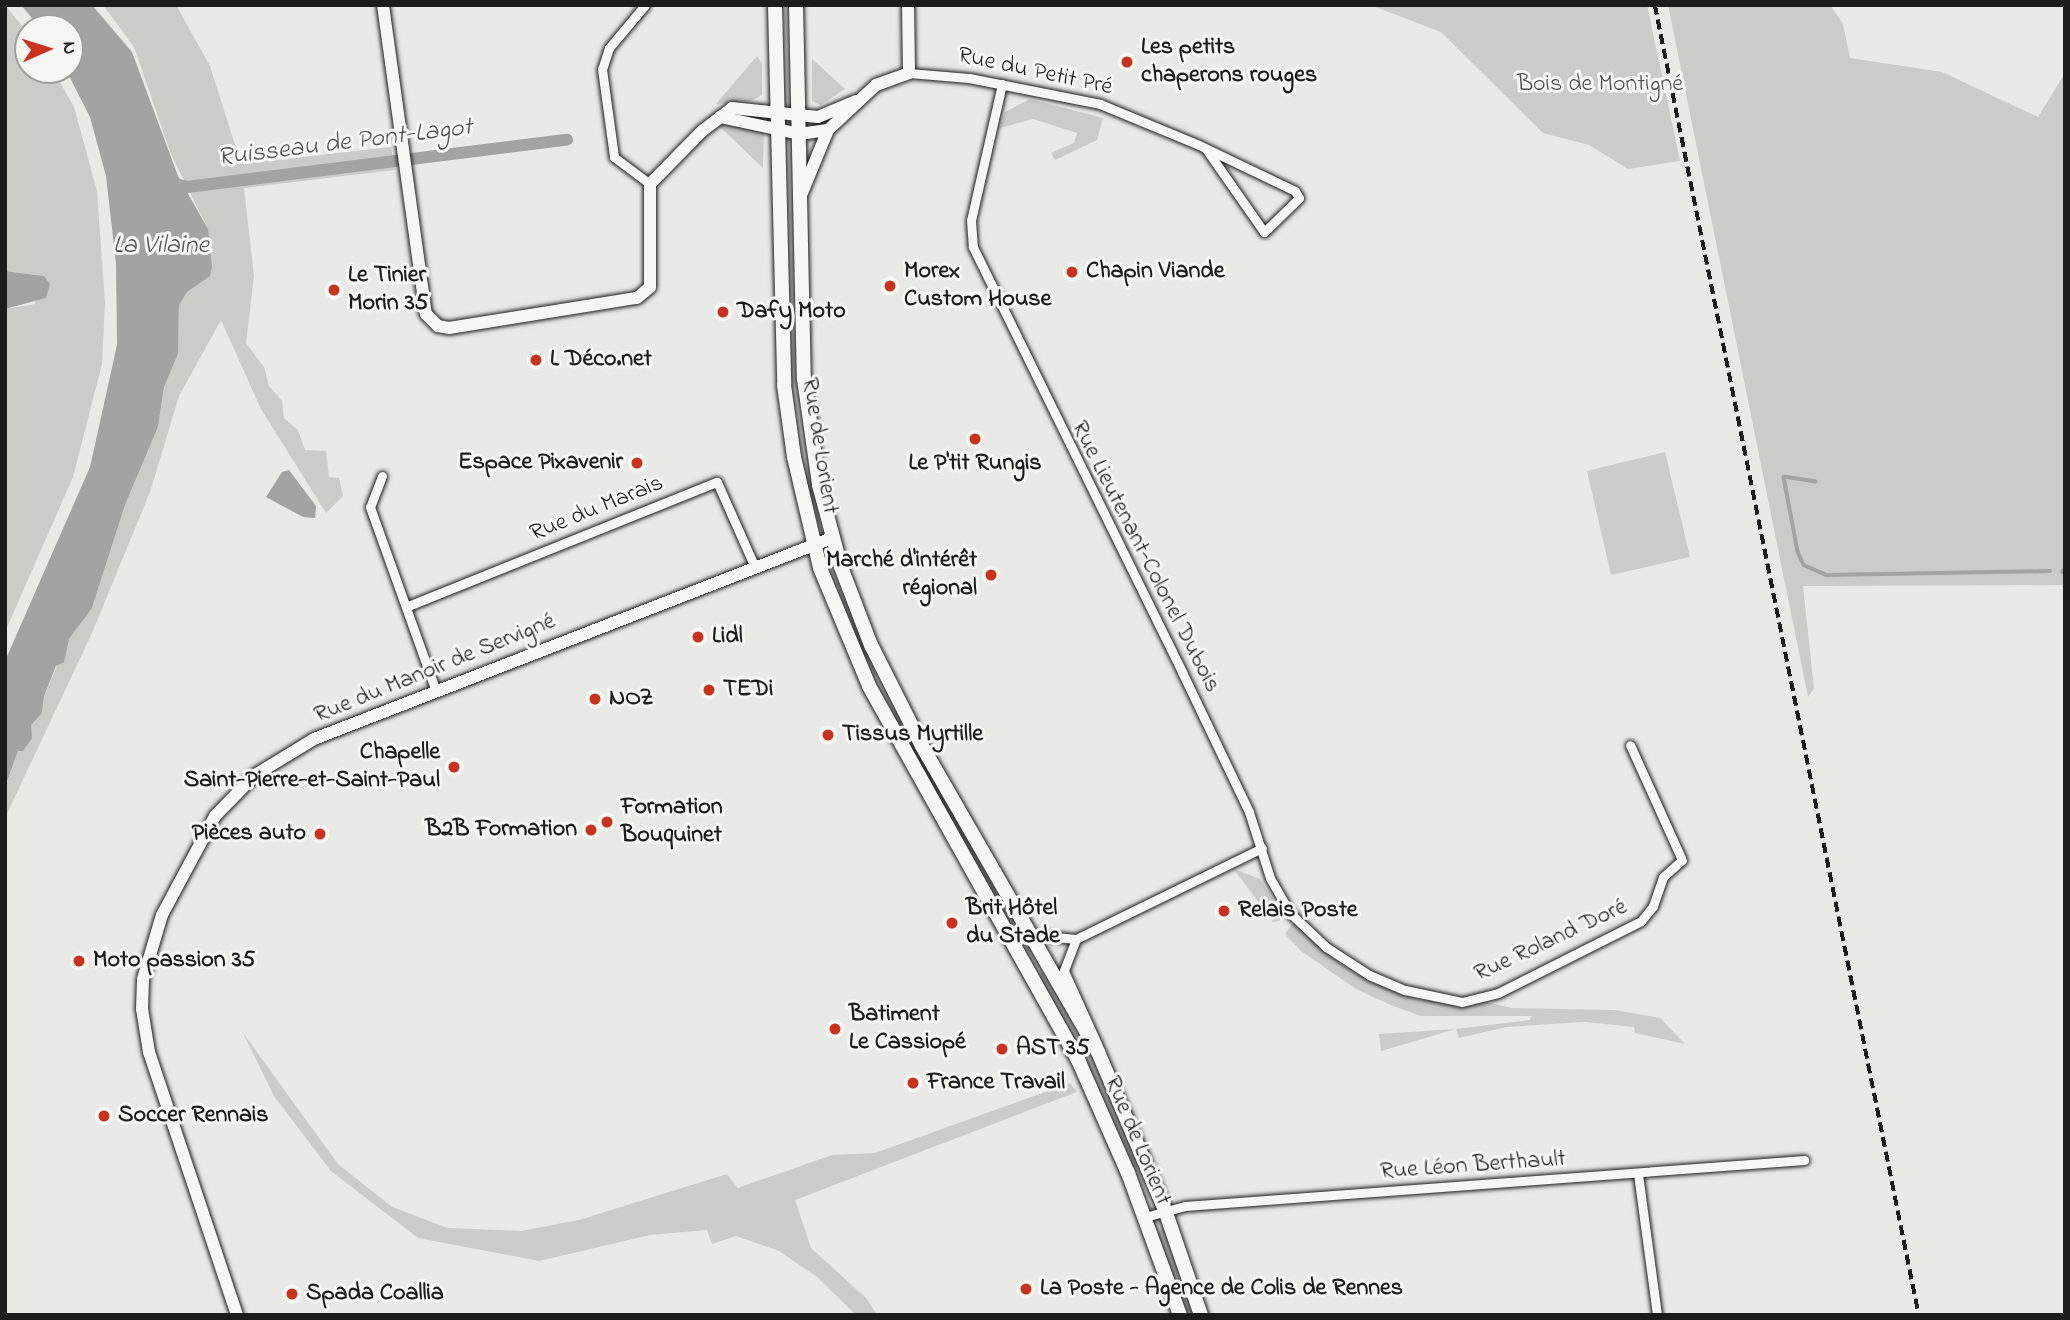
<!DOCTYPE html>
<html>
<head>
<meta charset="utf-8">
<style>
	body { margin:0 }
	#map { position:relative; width:2070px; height:1320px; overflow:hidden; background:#e9e9e5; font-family:"Indie Flower",sans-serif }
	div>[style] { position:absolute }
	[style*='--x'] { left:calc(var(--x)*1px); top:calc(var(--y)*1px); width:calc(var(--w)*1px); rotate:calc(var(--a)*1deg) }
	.green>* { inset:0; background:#cbcbc7 }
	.water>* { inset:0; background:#a3a3a1 }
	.stream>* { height:3.5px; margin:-1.75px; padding:0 1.75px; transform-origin:1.75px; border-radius:1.75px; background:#a3a3a1 }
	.canal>* { height:12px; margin:-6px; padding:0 6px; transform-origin:6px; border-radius:6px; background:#a3a3a1 }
	.roads { filter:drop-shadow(0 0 2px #1c1c1c) drop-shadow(0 0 2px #1c1c1c) }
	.street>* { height:9px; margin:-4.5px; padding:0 4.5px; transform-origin:4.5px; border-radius:4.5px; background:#f6f6f2 }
	.secondary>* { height:12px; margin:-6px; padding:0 6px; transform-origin:6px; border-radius:6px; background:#f6f6f2 }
	.primary>* { height:14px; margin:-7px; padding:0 7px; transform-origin:7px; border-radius:7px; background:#f6f6f2 }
	.rail>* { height:3.5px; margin-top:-1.75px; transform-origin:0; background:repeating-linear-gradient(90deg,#1c1c1c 0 10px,transparent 0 15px) }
	.dots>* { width:19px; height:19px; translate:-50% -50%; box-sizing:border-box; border:4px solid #f6f6f2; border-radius:50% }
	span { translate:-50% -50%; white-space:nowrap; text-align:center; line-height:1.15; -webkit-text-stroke:6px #f6f6f2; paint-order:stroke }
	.poi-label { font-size:24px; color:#1c1c1c; font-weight:700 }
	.left { translate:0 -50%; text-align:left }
	.right { translate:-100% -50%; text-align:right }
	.street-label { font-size:24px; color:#1c1c1c }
	.park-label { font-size:24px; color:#51514f }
	.water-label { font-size:26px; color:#525251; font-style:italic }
	.frame { position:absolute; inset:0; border:7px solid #1c1c1c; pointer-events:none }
	.north { position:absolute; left:14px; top:14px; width:70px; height:70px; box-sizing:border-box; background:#f6f6f2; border:2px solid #9f9f9c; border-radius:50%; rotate:87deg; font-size:19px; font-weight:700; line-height:28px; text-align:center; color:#1c1c1c }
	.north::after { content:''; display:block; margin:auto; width:24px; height:32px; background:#c8321e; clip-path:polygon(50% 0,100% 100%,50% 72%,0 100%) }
</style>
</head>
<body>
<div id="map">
	<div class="green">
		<i style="clip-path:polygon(5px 5px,28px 33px,28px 70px,53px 70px,74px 107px,97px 191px,105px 303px,102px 364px,73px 477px,5px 632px,5px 309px,35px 304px,39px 275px,5px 271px)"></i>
		<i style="clip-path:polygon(103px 5px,176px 5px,210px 66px,241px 164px,391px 147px,395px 170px,244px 188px,254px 276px,246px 343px,264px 367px,269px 386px,282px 401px,284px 418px,298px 430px,305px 450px,326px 451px,329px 477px,339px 478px,343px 496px,326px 513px,261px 409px,221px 320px,179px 396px,150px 492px,92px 633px,5px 818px,5px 788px,18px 751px,33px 720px,42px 713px,44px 696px,69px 639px,92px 608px,125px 505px,158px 427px,164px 387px,178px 354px,179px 305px,186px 292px,210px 276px,208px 229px,171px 154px,134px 47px)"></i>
		<i style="clip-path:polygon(1370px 5px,1647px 5px,1680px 161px,1628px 169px,1589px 145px,1543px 133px,1441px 32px)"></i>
		<i style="clip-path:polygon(1668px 5px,1830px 5px,1843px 24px,1850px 58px,1942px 72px,2038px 117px,2065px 73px,2065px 585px,1803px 586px,1814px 689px,1808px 697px)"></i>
		<i style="clip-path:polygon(757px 56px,762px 63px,762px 95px,751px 101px,716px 104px)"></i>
		<i style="clip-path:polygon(812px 59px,845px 89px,821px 105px,812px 101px)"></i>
		<i style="clip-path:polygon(1030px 99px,1103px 118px,1097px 140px,1055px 160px,1051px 153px,1074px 143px,1077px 133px,1033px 119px,1000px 128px,1005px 112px)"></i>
		<i style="clip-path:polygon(729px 122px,764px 129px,763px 168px,719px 126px)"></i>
		<i style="clip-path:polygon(1665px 452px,1690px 557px,1611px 575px,1587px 471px)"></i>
		<i style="clip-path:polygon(920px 756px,1035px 953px,1024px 950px,917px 762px)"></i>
		<i style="clip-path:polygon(1234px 869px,1260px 879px,1284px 916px,1279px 921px,1273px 922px)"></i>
		<i style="clip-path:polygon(1293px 923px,1344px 966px,1417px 999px,1466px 1007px,1486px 1002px,1512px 1008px,1615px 1010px,1660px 1018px,1685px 1044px,1635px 1033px,1634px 1027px,1585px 1022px,1506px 1027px,1459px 1038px,1456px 1029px,1381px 1051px,1379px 1034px,1456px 1029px,1530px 1020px,1531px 1016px,1421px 1016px,1393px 1006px,1356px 989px,1301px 951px,1285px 934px)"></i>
		<i style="clip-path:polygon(1043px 972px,1092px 1054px,1141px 1164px,1133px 1168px,1039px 975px)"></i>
		<i style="clip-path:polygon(243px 1033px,338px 1164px,392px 1207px,448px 1228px,521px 1231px,579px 1220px,727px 1174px,738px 1188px,832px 1155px,875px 1153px,1070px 1083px,1077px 1092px,795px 1200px,811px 1248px,867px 1299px,877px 1315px,856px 1315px,817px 1277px,779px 1251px,736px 1236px,712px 1244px,707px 1230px,650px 1235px,539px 1261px,418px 1238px,331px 1171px,274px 1096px)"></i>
		<i style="clip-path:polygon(1164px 1227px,1196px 1315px,1185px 1315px,1158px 1233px)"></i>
	</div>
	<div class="water">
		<i style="clip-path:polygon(21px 5px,92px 5px,132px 52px,178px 176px,208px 229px,212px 267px,210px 276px,187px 292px,179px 305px,178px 354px,164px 387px,158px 427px,125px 505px,92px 608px,69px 639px,64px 662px,56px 666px,44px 696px,42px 713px,31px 725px,32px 738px,23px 751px,18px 751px,5px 787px,5px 661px,90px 467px,117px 345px,116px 264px,106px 176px,90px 117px,66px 70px,70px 70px,70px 28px,40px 28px)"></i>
		<i style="clip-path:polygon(5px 271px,44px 276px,50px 284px,46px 298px,5px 309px)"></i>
		<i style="clip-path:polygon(289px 470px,316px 506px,315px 518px,303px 517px,266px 497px,282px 472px)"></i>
	</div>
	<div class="stream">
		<i style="--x:1816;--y:482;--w:32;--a:-171"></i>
		<i style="--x:1784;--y:477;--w:76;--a:79.4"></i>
		<i style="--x:1798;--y:552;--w:14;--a:65"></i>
		<i style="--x:1804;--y:565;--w:24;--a:24"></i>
		<i style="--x:1826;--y:575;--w:224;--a:-1"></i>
		<i style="--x:2062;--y:572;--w:4;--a:-45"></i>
	</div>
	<div class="canal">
		<i style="--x:172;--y:183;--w:16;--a:15"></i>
		<i style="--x:187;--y:187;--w:383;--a:-7.1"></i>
	</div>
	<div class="roads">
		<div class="street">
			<i style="--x:645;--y:5;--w:56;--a:129.9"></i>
			<i style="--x:609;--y:48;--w:22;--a:108"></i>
			<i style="--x:602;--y:69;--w:89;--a:82.2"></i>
			<i style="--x:614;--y:157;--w:45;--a:36.9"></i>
			<i style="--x:909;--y:73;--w:60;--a:4.8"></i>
			<i style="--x:969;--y:78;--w:134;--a:11.2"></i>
			<i style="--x:1100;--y:104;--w:107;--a:22.5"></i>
			<i style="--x:1199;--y:145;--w:106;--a:25.6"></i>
			<i style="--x:1295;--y:191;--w:8;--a:60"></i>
			<i style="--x:1299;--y:198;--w:49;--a:135.8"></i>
			<i style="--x:1264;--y:232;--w:101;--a:-124.9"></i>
			<i style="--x:1002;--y:84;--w:139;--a:102.8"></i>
			<i style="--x:971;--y:220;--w:27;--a:86"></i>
			<i style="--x:973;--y:247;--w:474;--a:63.8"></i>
			<i style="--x:1182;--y:672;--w:155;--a:64.4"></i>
			<i style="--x:1249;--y:812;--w:69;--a:72.3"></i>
			<i style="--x:1270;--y:878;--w:40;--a:60.3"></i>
			<i style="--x:1290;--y:913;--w:50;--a:43.4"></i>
			<i style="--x:1326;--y:947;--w:51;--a:33.1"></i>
			<i style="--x:1369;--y:975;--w:39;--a:23"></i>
			<i style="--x:1405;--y:990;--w:58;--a:11.9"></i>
			<i style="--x:1462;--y:1002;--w:37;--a:-14"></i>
			<i style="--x:1498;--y:993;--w:160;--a:-26.7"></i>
			<i style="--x:1641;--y:921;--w:19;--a:-51"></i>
			<i style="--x:1653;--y:906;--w:31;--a:-71"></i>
			<i style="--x:1663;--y:877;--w:25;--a:-42"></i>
			<i style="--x:1682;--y:860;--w:126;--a:-114.3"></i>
			<i style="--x:382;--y:476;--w:33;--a:111"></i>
			<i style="--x:370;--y:507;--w:195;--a:70.3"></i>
			<i style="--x:408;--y:606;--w:333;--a:-21.9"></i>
			<i style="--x:717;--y:482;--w:91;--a:66"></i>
			<i style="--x:1035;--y:935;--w:41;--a:5.6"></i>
			<i style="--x:1076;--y:939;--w:207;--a:-26.1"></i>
			<i style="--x:1076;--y:939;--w:34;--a:111"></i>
			<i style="--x:1064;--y:971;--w:82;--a:65.6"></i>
			<i style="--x:1638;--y:1174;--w:142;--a:82.3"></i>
			<i style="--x:1145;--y:1217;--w:41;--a:-15.4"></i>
			<i style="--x:1185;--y:1206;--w:621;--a:-4.25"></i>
		</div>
		<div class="secondary">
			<i style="--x:383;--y:5;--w:312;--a:82.1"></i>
			<i style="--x:426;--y:314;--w:17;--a:45"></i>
			<i style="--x:438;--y:326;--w:11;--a:10"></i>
			<i style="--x:449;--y:328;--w:190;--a:-9.1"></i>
			<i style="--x:637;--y:298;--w:17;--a:-40"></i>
			<i style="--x:650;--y:287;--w:103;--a:-90"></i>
			<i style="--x:650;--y:184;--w:74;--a:-45.5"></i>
			<i style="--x:702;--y:131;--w:38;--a:-37"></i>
			<i style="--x:732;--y:108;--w:86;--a:6"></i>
			<i style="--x:818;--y:117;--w:41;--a:-22.8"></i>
			<i style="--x:720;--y:117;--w:81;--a:12.1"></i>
			<i style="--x:799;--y:134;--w:29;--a:-8"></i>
			<i style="--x:802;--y:193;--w:68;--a:-67.6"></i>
			<i style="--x:828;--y:130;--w:66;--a:-43.2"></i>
			<i style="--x:876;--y:85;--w:35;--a:-20"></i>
			<i style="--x:909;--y:73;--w:68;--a:-90.8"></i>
			<i style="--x:237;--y:1315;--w:277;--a:-108.5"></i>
			<i style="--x:149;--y:1052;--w:44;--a:-99.2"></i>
			<i style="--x:142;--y:1009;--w:30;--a:-88"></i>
			<i style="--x:143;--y:979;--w:67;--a:-73.5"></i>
			<i style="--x:162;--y:915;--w:112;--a:-61.8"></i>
			<i style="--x:215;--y:816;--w:57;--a:-45.7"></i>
			<i style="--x:255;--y:775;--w:69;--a:-31.4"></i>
			<i style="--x:314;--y:739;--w:556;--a:-21.21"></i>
		</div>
		<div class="primary">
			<i style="--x:775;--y:5;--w:380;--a:88.6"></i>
			<i style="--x:784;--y:385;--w:73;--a:82.1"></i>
			<i style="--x:794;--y:457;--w:114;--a:76.8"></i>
			<i style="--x:820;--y:568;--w:128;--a:67.4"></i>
			<i style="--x:869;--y:686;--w:431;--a:60.8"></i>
			<i style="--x:1079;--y:1062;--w:121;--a:66.2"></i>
			<i style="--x:1128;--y:1173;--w:151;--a:69.9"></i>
			<i style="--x:796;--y:5;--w:374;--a:88.8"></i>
			<i style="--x:804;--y:379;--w:107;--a:81.9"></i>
			<i style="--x:819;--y:485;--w:85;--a:75"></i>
			<i style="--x:841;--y:567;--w:84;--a:69"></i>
			<i style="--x:871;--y:645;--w:113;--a:63.2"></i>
			<i style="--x:922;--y:746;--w:353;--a:60.1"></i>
			<i style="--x:1098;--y:1052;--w:172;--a:67"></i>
			<i style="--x:1165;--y:1210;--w:111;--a:71.1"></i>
		</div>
	</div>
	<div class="rail">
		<i style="--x:1655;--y:5;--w:1336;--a:78.61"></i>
	</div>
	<div class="dots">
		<i style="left:1127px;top:62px;background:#c8321e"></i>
		<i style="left:1072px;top:272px;background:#c8321e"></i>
		<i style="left:890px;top:286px;background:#c8321e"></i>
		<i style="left:334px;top:290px;background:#c8321e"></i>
		<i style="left:723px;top:312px;background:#c8321e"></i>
		<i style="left:536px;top:360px;background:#c8321e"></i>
		<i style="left:975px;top:439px;background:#c8321e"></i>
		<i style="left:637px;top:463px;background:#c8321e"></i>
		<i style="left:991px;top:575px;background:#c8321e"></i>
		<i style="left:698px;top:637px;background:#c8321e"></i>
		<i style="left:709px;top:690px;background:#c8321e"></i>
		<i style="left:595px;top:699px;background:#c8321e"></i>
		<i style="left:828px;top:735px;background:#c8321e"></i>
		<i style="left:454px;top:767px;background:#c8321e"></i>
		<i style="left:607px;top:822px;background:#c8321e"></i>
		<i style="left:591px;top:830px;background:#c8321e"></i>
		<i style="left:320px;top:834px;background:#c8321e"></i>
		<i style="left:1224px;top:911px;background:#c8321e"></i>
		<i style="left:952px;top:923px;background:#c8321e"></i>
		<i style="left:79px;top:961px;background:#c8321e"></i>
		<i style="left:835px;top:1029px;background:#c8321e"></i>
		<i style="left:1002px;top:1049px;background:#c8321e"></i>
		<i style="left:913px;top:1083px;background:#c8321e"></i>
		<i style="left:104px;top:1116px;background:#c8321e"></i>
		<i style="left:1026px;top:1289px;background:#c8321e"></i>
		<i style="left:292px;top:1294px;background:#c8321e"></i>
	</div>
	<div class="poi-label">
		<span class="left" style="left:1141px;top:62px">Les petits<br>chaperons rouges</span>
		<span class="left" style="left:904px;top:286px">Morex<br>Custom House</span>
		<span class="left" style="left:1086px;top:272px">Chapin Viande</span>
		<span class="left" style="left:348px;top:290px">Le Tinier<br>Morin 35</span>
		<span class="left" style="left:737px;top:312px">Dafy Moto</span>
		<span class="left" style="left:550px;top:360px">L Déco.net</span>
		<span class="right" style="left:623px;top:463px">Espace Pixavenir</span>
		<span style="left:975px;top:464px">Le P'tit Rungis</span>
		<span class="right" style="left:977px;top:575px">Marché d'intérêt<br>régional</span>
		<span class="left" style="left:712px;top:637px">Lidl</span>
		<span class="left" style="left:723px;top:690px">TEDi</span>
		<span class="left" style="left:609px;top:699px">NOZ</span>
		<span class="left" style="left:842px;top:735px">Tissus Myrtille</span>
		<span class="right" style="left:440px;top:767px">Chapelle<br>Saint-Pierre-et-Saint-Paul</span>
		<span class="left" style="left:621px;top:822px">Formation<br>Bouquinet</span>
		<span class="right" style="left:577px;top:830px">B2B Formation</span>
		<span class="right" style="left:306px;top:834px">Pièces auto</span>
		<span class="left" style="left:966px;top:923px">Brit Hôtel<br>du Stade</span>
		<span class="left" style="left:1238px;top:911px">Relais Poste</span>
		<span class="left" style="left:93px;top:961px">Moto passion 35</span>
		<span class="left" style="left:849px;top:1029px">Batiment<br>Le Cassiopé</span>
		<span class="left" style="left:1016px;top:1049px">AST 35</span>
		<span class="left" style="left:927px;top:1083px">France Travail</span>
		<span class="left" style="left:118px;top:1116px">Soccer Rennais</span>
		<span class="left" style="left:1040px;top:1289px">La Poste - Agence de Colis de Rennes</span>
		<span class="left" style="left:306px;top:1294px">Spada Coallia</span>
	</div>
	<div class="street-label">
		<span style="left:1035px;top:72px;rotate:12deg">Rue du Petit Pré</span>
		<span style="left:819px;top:446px;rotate:81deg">Rue de Lorient</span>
		<span style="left:597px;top:509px;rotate:-22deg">Rue du Marais</span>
		<span style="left:1145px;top:557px;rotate:63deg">Rue Lieutenant-Colonel Dubois</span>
		<span style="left:435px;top:669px;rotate:-22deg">Rue du Manoir de Servigné</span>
		<span style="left:1551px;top:941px;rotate:-25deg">Rue Roland Doré</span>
		<span style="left:1137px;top:1141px;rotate:67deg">Rue de Lorient</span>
		<span style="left:1473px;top:1166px;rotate:-4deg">Rue Léon Berthault</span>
	</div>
	<div class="park-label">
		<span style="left:1600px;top:85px">Bois de Montigné</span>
	</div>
	<div class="water-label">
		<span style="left:345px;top:144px;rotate:-7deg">Ruisseau de Pont-Lagot</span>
		<span style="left:161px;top:247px">La Vilaine</span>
	</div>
	<div class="frame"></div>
	<div class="north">N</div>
</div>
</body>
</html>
